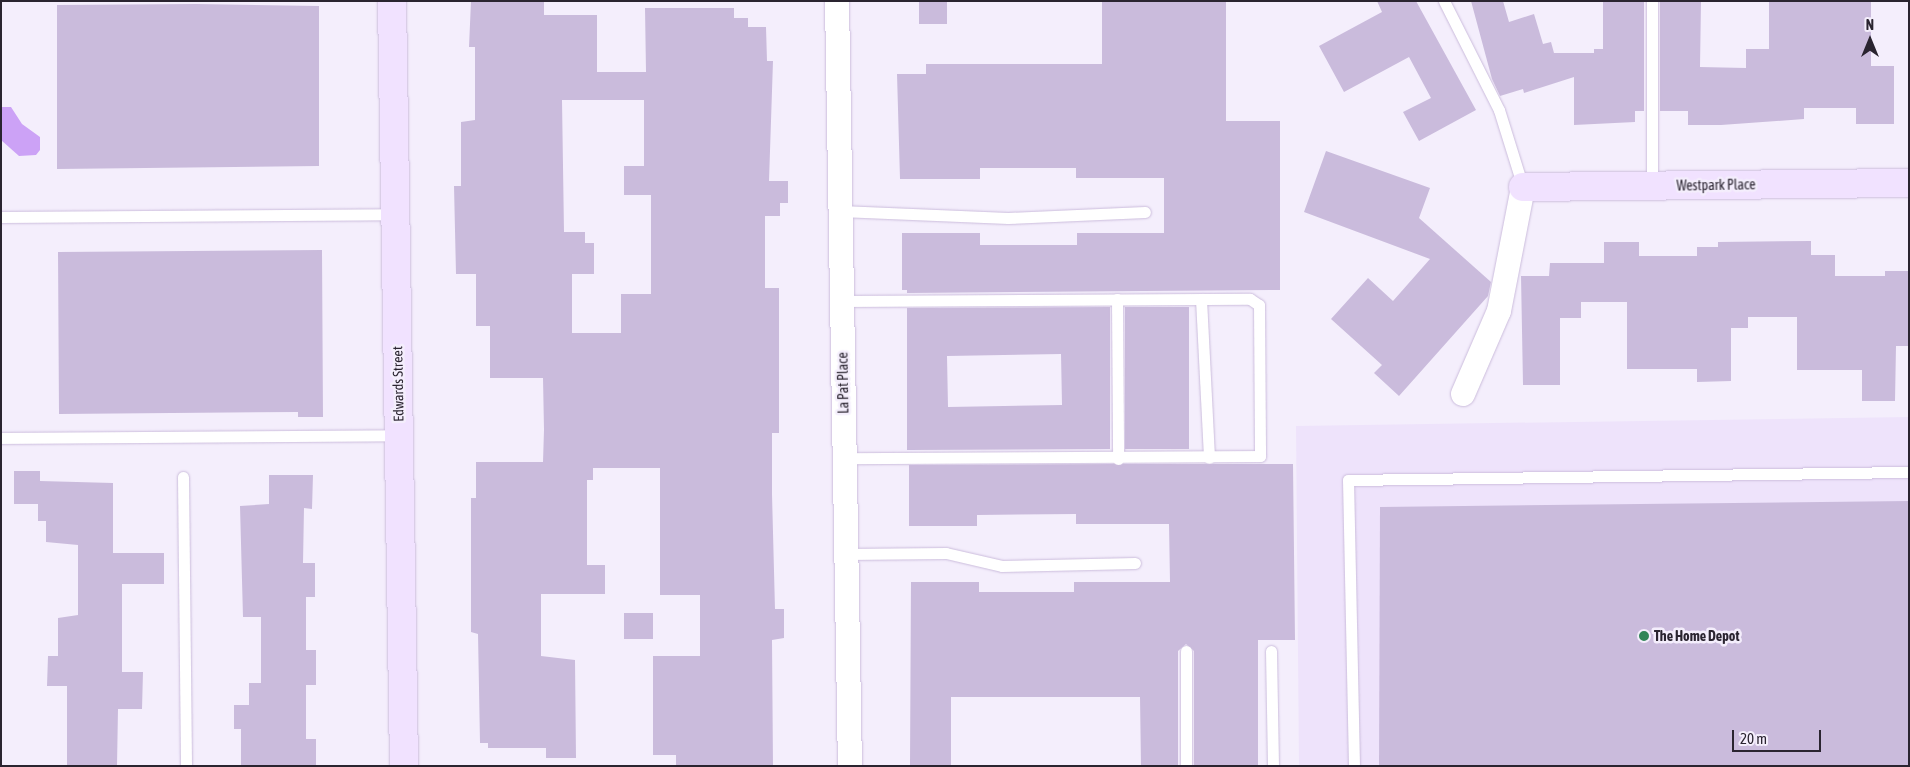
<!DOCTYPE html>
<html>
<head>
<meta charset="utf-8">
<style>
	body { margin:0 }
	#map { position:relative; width:1910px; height:767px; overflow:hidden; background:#f4eefc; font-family:"Asap Condensed",sans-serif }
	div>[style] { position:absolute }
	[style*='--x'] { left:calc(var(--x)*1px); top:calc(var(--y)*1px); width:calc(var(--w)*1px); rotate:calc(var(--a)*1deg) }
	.built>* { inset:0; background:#eee3fb }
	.water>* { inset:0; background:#cca2f6 }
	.building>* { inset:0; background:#cabbdc }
	.roads { filter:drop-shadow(0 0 1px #cbbcdc) drop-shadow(0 0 1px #cbbcdc) }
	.lane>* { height:11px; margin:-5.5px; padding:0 5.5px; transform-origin:5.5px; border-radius:5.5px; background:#fff }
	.street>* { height:24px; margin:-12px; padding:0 12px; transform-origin:12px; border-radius:12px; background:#fff }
	.secondary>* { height:28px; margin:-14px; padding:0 14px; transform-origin:14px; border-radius:14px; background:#f1e2ff }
	.dots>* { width:14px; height:14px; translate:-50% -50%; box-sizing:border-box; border:2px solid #f4eefc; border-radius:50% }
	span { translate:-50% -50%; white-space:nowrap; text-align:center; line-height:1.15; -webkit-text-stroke:5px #f4eefc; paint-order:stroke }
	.street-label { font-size:14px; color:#2a2430 }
	.poi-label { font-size:14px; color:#2a2430; font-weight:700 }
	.left { translate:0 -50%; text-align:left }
	.frame { position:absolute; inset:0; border:2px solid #2a2430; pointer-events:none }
	.north { position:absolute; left:1845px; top:15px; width:50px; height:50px; -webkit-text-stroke:4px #f4eefc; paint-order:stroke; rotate:0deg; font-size:14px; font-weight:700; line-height:20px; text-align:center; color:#2a2430 }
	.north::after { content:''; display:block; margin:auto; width:18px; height:22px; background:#2a2430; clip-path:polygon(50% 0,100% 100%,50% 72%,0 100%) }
	.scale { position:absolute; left:1732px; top:730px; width:89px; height:22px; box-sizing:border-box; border:2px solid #2a2430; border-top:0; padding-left:6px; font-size:15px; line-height:18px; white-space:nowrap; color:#2a2430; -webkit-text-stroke:4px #f4eefc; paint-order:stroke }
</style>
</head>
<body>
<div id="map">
	<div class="built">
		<i style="clip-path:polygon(1909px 417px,1909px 766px,1299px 766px,1296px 426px)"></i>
	</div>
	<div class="water">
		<i style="clip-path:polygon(1px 107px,11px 107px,22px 124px,40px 137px,40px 150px,36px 155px,19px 156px,1px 140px)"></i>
	</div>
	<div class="building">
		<i style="clip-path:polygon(evenodd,471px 1px,544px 1px,544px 15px,597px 15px,597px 72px,646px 72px,645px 8px,734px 8px,734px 18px,748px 18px,748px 27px,766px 27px,767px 61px,773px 61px,769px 181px,788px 181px,788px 203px,780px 203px,780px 216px,765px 216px,765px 288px,779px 288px,779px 433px,772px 433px,772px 494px,775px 609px,784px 609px,784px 638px,772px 640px,773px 766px,676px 766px,676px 755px,653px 755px,653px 656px,700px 656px,700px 595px,660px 595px,660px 468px,593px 468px,593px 480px,587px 480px,587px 565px,605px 565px,605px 594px,541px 594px,541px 656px,575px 660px,576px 758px,546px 758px,546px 748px,488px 748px,488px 743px,480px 743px,478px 634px,471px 632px,471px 498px,476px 498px,476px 462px,543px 462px,544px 430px,543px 378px,490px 378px,490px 326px,476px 326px,476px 274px,456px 274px,454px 186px,461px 186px,461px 122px,475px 120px,475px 47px,469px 47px,471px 1px,562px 100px,644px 100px,644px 166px,624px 166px,624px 195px,651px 195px,651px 294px,621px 294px,621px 333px,572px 333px,572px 274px,594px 274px,594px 243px,585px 243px,585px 232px,564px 232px,562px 100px)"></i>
		<i style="clip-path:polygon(919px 1px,947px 1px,947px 24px,919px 24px)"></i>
		<i style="clip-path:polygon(1102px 1px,1226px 1px,1226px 121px,1280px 121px,1280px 290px,907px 293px,907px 290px,902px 290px,902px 233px,980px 233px,980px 245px,1077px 245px,1077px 233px,1164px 233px,1164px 178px,1076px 178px,1076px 168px,980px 168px,980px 179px,900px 179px,897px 74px,926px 74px,926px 64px,1102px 64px)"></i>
		<i style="clip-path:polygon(1377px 1px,1416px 1px,1476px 110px,1419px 141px,1403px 112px,1431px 98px,1409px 57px,1344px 92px,1319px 46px,1382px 12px)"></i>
		<i style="clip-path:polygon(1471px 1px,1503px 1px,1509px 22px,1534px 14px,1543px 44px,1551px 42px,1554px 53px,1594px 53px,1594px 49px,1603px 49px,1603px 1px,1644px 1px,1644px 111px,1635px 111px,1635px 122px,1574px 125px,1574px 77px,1524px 93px,1523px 89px,1500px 96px,1492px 79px)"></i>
		<i style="clip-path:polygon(1660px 1px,1701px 1px,1700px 67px,1746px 68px,1746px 49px,1769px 49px,1769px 1px,1871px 1px,1871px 66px,1894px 66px,1894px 124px,1856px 124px,1856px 108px,1804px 108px,1804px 119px,1721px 125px,1688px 125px,1688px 111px,1660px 111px)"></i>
		<i style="clip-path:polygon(196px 4px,319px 6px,319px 166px,57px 169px,57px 5px)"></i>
		<i style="clip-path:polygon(1326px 151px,1430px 188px,1419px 218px,1491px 282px,1488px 296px,1399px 396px,1374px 373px,1382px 365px,1331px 319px,1368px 278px,1393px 301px,1430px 259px,1304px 212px)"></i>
		<i style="clip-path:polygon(1811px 241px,1811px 255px,1835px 255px,1835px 276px,1885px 276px,1885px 271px,1909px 271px,1909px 346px,1896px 346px,1895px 401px,1862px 401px,1862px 370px,1797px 370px,1797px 317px,1748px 317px,1748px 328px,1731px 328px,1731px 381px,1697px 382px,1697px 369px,1627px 369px,1627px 302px,1581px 302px,1581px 318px,1560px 318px,1560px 385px,1523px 385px,1521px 276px,1549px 276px,1550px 263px,1604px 263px,1604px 242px,1639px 242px,1639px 256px,1697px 256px,1697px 247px,1718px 247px,1718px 242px)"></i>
		<i style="clip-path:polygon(322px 250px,323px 417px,298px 417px,298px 412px,59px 414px,58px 252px)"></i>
		<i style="clip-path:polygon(evenodd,1110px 307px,1110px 449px,907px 450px,907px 308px,1110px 307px,1061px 354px,1062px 405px,948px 407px,947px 356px,1061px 354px)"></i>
		<i style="clip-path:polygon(1125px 307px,1189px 307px,1189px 449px,1125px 449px)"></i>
		<i style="clip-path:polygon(1113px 464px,1293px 464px,1295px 640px,1258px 640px,1258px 766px,1194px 766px,1194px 651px,1186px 644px,1178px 651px,1178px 766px,1141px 766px,1140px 697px,951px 697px,951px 766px,910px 766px,911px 582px,979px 582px,979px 592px,1074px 592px,1074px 582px,1170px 582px,1169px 524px,1076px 524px,1076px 514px,977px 515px,977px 526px,909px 526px,909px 465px)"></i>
		<i style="clip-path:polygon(14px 471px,40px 471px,40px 481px,113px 483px,113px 553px,164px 553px,164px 584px,122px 584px,122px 672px,143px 672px,142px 709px,118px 709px,117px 766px,67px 766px,67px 686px,47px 686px,48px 656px,58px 656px,58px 618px,78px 615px,78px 545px,46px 542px,46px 521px,38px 521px,38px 504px,14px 504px)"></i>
		<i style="clip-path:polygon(269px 475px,313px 475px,312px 509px,304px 508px,303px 563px,315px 563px,315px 597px,306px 597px,306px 650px,316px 650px,316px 685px,306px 685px,306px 739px,316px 739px,316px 766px,241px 766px,241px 729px,234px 729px,234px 705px,249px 705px,249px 683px,261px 683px,261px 617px,243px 617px,240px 506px,269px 504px)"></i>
		<i style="clip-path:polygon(1909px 501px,1909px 766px,1379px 766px,1380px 507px)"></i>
		<i style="clip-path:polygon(624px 613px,653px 613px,653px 639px,624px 639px)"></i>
	</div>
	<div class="roads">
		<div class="lane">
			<i style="--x:1444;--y:1;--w:122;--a:63.2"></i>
			<i style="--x:1499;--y:110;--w:81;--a:72.7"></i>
			<i style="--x:1652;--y:1;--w:185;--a:90"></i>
			<i style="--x:840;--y:211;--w:168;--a:2.4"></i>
			<i style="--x:1008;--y:218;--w:137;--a:-2.5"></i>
			<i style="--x:1;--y:217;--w:394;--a:-0.4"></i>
			<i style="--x:1117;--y:299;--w:160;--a:89.6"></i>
			<i style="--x:1201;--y:299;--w:159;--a:87.1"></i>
			<i style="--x:842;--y:301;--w:408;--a:-0.3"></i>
			<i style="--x:1250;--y:299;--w:11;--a:34"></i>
			<i style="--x:1259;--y:305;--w:151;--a:89.6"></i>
			<i style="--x:1260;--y:456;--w:415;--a:179.7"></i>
			<i style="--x:1;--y:438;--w:397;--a:-0.4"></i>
			<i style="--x:183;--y:477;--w:289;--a:89.4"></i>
			<i style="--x:846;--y:554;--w:100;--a:-0.6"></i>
			<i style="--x:946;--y:553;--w:57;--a:13.1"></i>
			<i style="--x:1002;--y:566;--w:133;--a:-1.3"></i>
			<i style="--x:1186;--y:651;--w:115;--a:90"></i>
			<i style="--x:1271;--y:651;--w:115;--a:89"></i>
			<i style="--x:1354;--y:766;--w:286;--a:-91.2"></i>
			<i style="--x:1348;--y:480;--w:561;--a:-0.82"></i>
		</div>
		<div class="street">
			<i style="--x:837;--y:1;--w:765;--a:89.03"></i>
			<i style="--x:1463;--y:394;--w:90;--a:-66.6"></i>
			<i style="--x:1499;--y:311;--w:126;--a:-79"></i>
		</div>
		<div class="secondary">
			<i style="--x:392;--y:1;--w:765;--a:89.1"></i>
			<i style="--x:1523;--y:187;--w:386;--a:-0.6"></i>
		</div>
	</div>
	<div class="dots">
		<i style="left:1644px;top:636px;background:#308557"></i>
	</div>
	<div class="street-label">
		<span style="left:1716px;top:185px;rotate:-1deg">Westpark Place</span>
		<span style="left:843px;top:383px;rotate:-91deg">La Pat Place</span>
		<span style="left:398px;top:384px;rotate:-91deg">Edwards Street</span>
	</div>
	<div class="poi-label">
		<span class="left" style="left:1654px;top:636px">The Home Depot</span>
	</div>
	<div class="frame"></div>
	<div class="north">N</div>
	<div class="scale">20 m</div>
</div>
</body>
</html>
